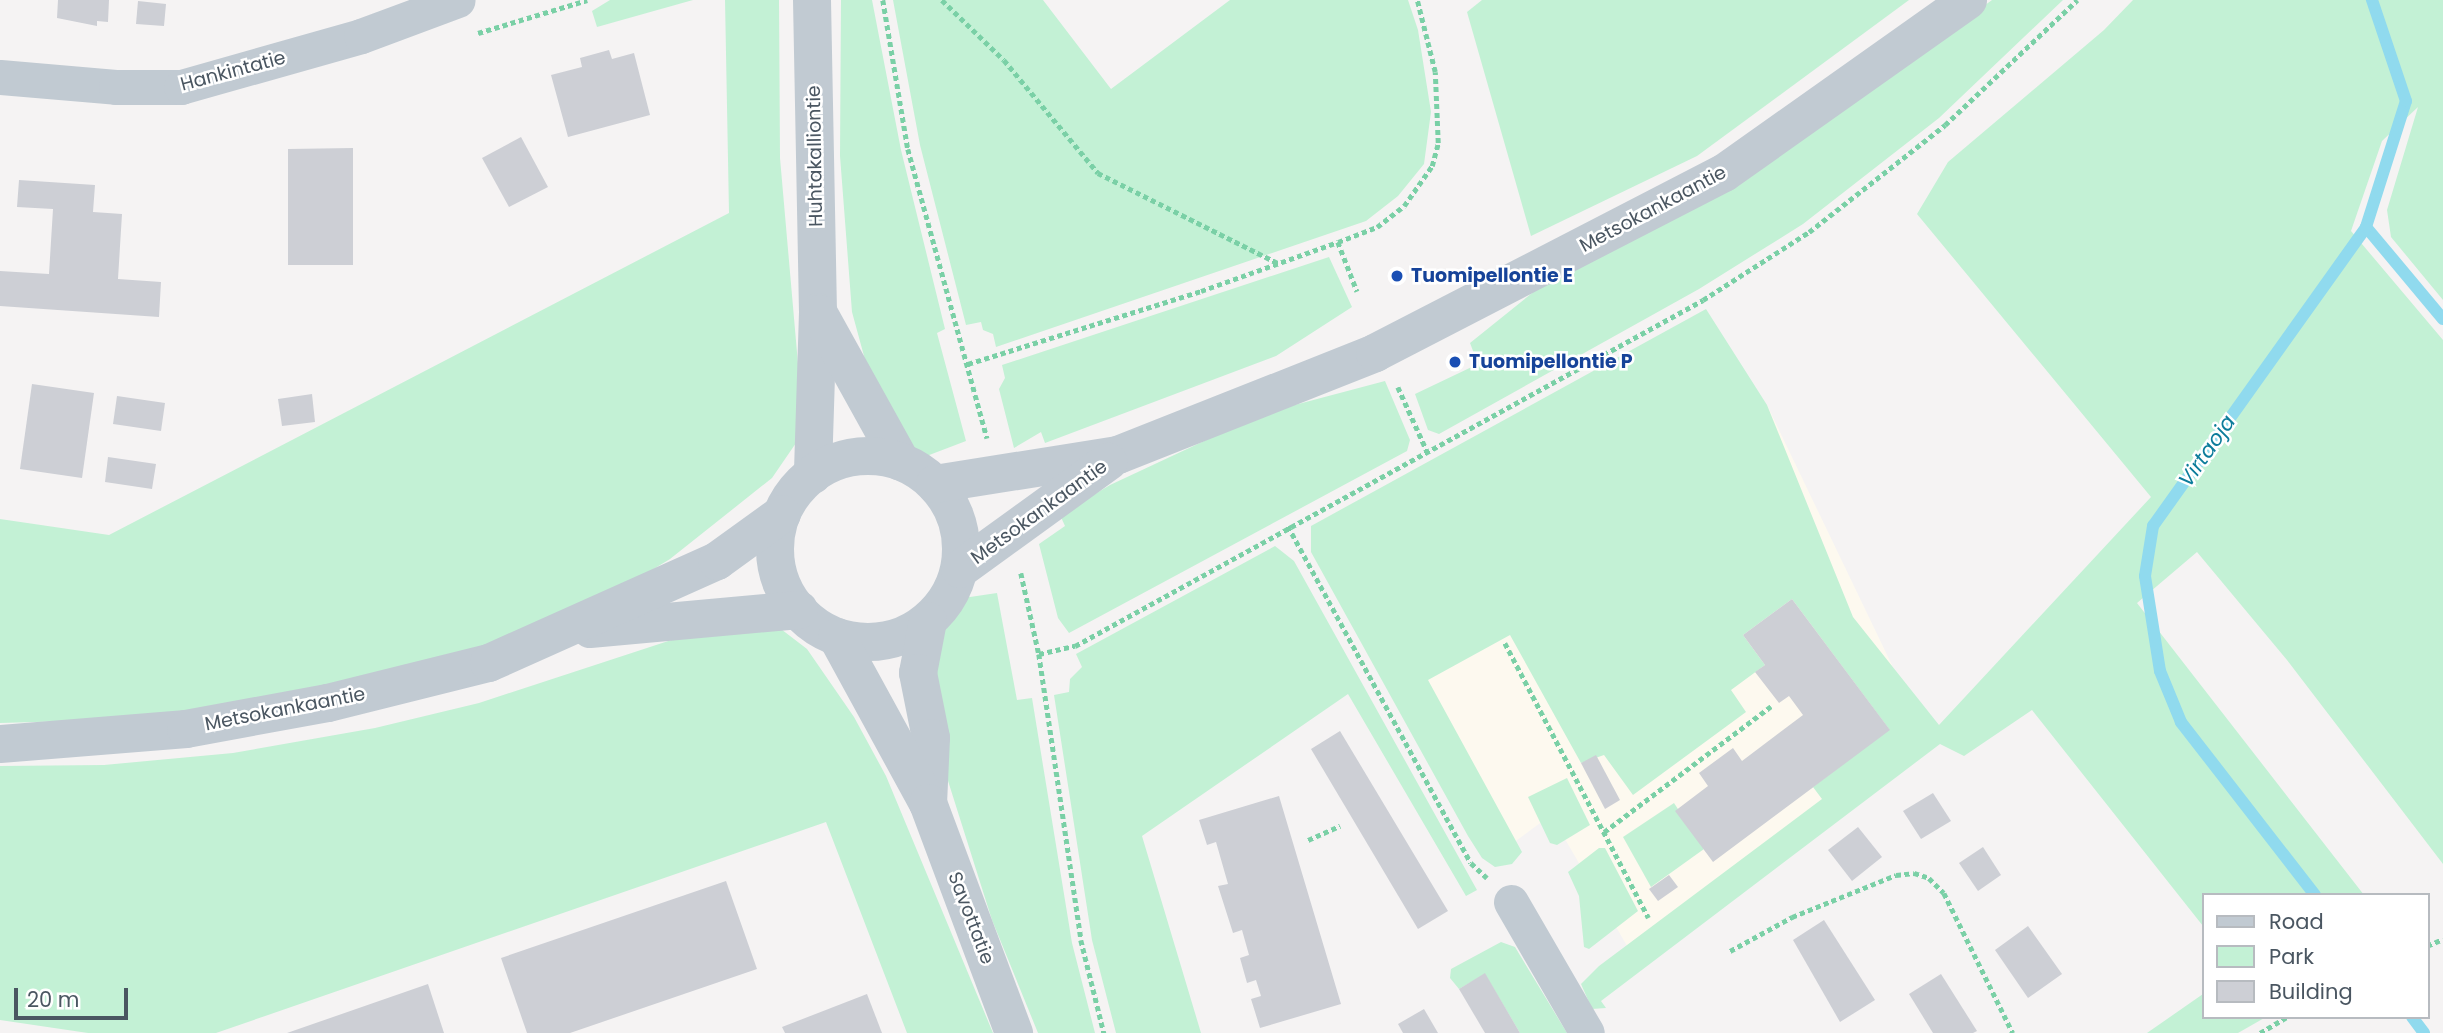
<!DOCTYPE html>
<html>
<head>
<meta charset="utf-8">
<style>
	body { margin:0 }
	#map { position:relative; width:2443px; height:1033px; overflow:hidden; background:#f5f3f3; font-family:Poppins,sans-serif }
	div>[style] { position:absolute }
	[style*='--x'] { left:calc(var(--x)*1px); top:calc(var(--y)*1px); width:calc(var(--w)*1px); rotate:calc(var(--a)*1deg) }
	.commercial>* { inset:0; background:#fdf9ef }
	.green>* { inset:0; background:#c3f1d5 }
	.stream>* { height:12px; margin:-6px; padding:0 6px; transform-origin:6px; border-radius:6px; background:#90daee }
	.building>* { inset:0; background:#cdcfd5 }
	.path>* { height:4.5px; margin-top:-2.25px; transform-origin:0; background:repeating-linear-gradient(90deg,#7ad0a6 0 5px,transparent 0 8.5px) }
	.minor>* { height:35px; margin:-17.5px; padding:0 17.5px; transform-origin:17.5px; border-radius:17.5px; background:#c1cad2 }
	.tertiary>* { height:38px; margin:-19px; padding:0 19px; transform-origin:19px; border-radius:19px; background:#c1cad2 }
	.tertiary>.ring { margin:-19px; padding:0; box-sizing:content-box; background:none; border:38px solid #c1cad2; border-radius:50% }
	.dots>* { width:19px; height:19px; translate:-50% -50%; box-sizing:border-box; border:4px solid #fff; border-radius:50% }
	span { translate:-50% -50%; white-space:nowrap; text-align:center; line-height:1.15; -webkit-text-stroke:5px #fff; paint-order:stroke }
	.street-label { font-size:19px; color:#4a5661 }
	.transit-label { font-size:19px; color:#164399; font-weight:700 }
	.left { translate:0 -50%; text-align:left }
	.water-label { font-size:21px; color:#0c7c9b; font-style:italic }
	.legend { position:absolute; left:2202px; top:893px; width:228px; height:126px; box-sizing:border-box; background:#fff; border:2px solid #b7bbc0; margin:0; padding:9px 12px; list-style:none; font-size:21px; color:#4a5661 }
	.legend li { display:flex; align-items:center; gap:14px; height:35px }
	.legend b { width:35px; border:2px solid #b7bbc0 }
	.scale { position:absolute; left:14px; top:988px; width:114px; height:32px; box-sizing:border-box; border:4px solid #4a5661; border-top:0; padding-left:9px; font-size:21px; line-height:24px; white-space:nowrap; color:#4a5661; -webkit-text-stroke:5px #fff; paint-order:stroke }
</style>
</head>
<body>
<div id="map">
	<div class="commercial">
		<i style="clip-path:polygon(1767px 405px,1927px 738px,1637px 963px,1551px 815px,1494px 857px,1389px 667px)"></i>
	</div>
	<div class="green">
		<i style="clip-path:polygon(610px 0,693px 0,597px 27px,592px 11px)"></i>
		<i style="clip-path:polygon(725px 0,779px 0,780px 158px,801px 398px,796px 443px,772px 478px,670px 559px,596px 604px,470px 656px,230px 709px,104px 720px,0 723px,0 519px,109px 535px,729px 213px)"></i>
		<i style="clip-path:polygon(841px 0,872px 0,901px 150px,945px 329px,937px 333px,966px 441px,924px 457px,924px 463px,915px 461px,879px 411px,852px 312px,840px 156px)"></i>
		<i style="clip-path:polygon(893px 0,1043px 0,1111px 89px,1230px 0,1408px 0,1418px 30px,1431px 112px,1424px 164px,1398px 196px,1366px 221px,996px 347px,993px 334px,983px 330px,981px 322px,966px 325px,920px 145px)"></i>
		<i style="clip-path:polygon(1482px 0,1909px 0,1697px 156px,1531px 236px,1467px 12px)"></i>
		<i style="clip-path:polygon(1992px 0,2063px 0,1939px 118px,1803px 224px,1699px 289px,1439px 434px,1428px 430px,1415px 394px,1478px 364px,1470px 343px,1542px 285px,1851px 104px)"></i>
		<i style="clip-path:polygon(2133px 0,2443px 0,2443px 300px,2391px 237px,2387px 210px,2418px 107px,2382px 141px,2351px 231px,2443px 340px,2443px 864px,2287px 660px,2197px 552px,2137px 603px,2364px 895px,2203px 895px,2203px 926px,2032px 710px,1964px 756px,1940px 744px,1601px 1001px,1606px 1008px,1592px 1009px,1581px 984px,1599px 966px,1822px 799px,1813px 787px,1889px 729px,1792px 599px,1743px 635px,1765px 665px,1731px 690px,1746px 712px,1633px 795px,1604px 755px,1581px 763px,1510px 635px,1428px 680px,1522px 852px,1512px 864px,1495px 867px,1482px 858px,1468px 836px,1311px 552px,1311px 526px,1706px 309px,1767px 405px,1853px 617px,1939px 725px,2151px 497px,1917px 214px,1948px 162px,2104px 30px)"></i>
		<i style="clip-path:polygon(1329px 257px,1352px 307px,1276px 356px,1045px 443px,1041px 432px,1014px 448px,999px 389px,1005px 378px,1002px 365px)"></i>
		<i style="clip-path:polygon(1385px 381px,1410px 440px,1407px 451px,1069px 633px,1058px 618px,1039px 544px,1065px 526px,1060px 515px,1110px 485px,1264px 413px)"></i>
		<i style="clip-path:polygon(1275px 546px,1294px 561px,1477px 890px,1466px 896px,1348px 694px,1142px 836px,1201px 1033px,1116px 1033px,1092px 940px,1054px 695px,1069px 692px,1070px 679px,1082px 667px,1076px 654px)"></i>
		<i style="clip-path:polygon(961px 591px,970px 597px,997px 593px,1017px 700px,1032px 698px,1072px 943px,1095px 1033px,1038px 1033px,992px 920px,931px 727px,932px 620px)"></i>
		<i style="clip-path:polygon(777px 626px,807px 649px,854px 717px,886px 776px,993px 1033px,907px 1033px,826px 822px,216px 1033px,88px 1033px,0 1020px,0 766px,104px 765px,233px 753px,375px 728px,479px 703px,708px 628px)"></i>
		<i style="clip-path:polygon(1567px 778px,1590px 825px,1557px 845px,1550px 843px,1528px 797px)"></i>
		<i style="clip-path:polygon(1674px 803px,1704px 849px,1651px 887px,1623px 837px)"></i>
		<i style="clip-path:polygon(1599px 848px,1605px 848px,1638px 911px,1589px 949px,1584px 947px,1579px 896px,1568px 872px)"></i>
		<i style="clip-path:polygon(1501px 942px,1515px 947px,1567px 1033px,1520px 1033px,1485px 974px,1459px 989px,1450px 978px,1451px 969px)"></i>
		<i style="clip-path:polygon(2203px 994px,2203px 1017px,2266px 1017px,2238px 1033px,2147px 1033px)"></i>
	</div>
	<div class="stream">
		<i style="--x:2366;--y:227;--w:120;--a:50.1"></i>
		<i style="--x:2315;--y:895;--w:219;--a:-127.8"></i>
		<i style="--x:2181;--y:722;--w:55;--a:-112.4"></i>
		<i style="--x:2160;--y:671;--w:96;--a:-99"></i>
		<i style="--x:2145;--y:576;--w:51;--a:-80.9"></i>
		<i style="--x:2153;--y:526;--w:367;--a:-54.5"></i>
		<i style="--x:2366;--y:227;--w:132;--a:-72.4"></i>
		<i style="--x:2406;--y:101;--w:107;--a:-108.6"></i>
		<i style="--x:2412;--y:1017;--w:20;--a:53"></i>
	</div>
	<div class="building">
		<i style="clip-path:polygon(58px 0,109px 0,108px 22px,97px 21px,97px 26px,57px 18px)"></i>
		<i style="clip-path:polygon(138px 1px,166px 4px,164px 26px,136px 24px)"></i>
		<i style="clip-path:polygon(609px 50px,612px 59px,634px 53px,650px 115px,568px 137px,551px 75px,582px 67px,580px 58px)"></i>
		<i style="clip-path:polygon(521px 137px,548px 187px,509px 207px,482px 158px)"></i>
		<i style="clip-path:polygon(353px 148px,353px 265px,288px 265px,288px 149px)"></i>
		<i style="clip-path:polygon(19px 180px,95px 185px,93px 212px,122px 214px,118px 279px,161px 282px,159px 317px,0 306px,0 271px,49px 274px,53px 209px,17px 207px)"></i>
		<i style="clip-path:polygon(32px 384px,94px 393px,82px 478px,20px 469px)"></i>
		<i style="clip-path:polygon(312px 394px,315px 422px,282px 426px,278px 399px)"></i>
		<i style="clip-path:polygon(117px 396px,165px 403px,161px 431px,113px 424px)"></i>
		<i style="clip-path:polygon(108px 457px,156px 464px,152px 489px,105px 482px)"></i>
		<i style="clip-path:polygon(1792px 599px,1890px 730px,1713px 862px,1675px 811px,1708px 786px,1699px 773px,1733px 748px,1742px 761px,1803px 715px,1789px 696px,1779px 703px,1755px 672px,1765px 665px,1743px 635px)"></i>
		<i style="clip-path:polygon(1340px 731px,1448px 911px,1418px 929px,1311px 749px)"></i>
		<i style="clip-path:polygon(1596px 755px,1620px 800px,1605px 809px,1581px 763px)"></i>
		<i style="clip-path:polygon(1933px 793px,1951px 821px,1921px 839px,1903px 811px)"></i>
		<i style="clip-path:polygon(1279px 796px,1341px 1004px,1260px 1028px,1251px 999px,1261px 996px,1256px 980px,1247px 983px,1240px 958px,1249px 955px,1242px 930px,1233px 933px,1218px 886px,1228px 884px,1216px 842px,1207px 845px,1199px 820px)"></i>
		<i style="clip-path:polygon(1858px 827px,1882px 857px,1852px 881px,1828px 850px)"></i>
		<i style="clip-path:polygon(1983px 847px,2001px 875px,1978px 891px,1959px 863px)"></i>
		<i style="clip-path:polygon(1669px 875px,1678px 887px,1658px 901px,1649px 889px)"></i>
		<i style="clip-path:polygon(726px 881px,757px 969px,570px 1033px,527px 1033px,501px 958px)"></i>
		<i style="clip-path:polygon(1824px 920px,1875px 1000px,1840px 1022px,1793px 940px)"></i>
		<i style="clip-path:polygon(2028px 926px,2062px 974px,2028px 998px,1995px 950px)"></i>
		<i style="clip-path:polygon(1485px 973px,1520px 1033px,1485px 1033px,1459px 989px)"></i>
		<i style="clip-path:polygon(1941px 974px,1977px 1031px,1973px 1033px,1933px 1033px,1909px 994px)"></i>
		<i style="clip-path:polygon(428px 984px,444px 1033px,287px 1033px)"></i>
		<i style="clip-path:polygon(867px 994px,882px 1033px,785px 1033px,782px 1027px)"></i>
		<i style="clip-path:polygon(1424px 1009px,1438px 1033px,1403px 1033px,1398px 1024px)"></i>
	</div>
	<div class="path">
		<i style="--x:883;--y:0;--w:151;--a:80.5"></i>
		<i style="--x:908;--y:149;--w:300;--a:74.7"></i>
		<i style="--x:942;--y:0;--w:86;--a:44.1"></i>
		<i style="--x:1004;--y:60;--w:147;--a:50.2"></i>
		<i style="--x:1098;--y:173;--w:201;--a:26.6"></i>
		<i style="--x:478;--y:33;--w:114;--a:-16.8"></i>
		<i style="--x:1338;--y:242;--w:53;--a:68.8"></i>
		<i style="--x:968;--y:364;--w:244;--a:-17.4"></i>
		<i style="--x:1201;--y:291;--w:145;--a:-19.7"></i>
		<i style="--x:1338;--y:242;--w:42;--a:-21"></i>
		<i style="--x:1377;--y:227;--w:34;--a:-38"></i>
		<i style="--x:1404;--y:206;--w:49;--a:-55"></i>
		<i style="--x:1432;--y:166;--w:24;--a:-75"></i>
		<i style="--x:1438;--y:143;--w:71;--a:-92.4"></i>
		<i style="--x:1435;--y:72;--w:74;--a:-104"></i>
		<i style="--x:1398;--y:387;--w:70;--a:65.6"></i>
		<i style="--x:1288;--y:526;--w:383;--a:61.5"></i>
		<i style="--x:1471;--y:863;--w:22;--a:43"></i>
		<i style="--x:1021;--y:573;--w:83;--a:77.5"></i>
		<i style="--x:1039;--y:654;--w:289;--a:81.6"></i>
		<i style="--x:1081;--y:940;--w:96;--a:76.1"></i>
		<i style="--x:1505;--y:643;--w:310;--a:62.4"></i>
		<i style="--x:1039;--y:654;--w:37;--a:-13"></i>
		<i style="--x:1075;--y:646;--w:717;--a:-28.85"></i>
		<i style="--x:1703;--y:300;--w:126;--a:-32.7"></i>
		<i style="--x:1809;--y:232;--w:173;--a:-38.2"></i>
		<i style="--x:1945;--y:125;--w:182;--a:-43.4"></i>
		<i style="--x:1604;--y:832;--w:209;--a:-37"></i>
		<i style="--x:1308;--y:840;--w:35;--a:-24"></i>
		<i style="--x:2427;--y:946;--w:17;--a:-24"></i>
		<i style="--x:1730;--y:951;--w:71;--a:-28.7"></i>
		<i style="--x:1792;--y:917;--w:112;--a:-22"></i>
		<i style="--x:1896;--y:875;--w:18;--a:-6"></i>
		<i style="--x:1914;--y:873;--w:16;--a:18"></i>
		<i style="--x:1929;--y:878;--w:21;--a:45"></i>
		<i style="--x:1944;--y:893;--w:156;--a:63.8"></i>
		<i style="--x:2260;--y:1033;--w:31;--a:-31"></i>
	</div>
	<div class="minor">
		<i style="--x:0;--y:77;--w:116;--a:4.9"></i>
		<i style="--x:116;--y:87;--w:65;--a:0"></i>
		<i style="--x:181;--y:87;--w:187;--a:-15.8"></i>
		<i style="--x:361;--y:36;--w:103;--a:-20.4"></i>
		<i style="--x:1511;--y:902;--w:151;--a:59.9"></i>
	</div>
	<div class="tertiary">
		<i style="--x:812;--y:0;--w:312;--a:88.9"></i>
		<i style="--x:818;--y:312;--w:163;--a:91.8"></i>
		<i style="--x:819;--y:314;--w:169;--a:61"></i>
		<i class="ring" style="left:775px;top:456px;width:148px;height:148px"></i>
		<i style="--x:935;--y:484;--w:185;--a:-9"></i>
		<i style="--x:1118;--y:455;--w:277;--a:-21.6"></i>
		<i style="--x:1375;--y:353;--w:393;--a:-27.3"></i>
		<i style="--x:1724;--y:173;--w:299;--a:-35.3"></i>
		<i style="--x:960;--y:569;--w:183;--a:-35.9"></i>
		<i style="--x:928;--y:621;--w:53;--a:100.9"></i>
		<i style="--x:918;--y:673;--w:66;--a:78.7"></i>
		<i style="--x:931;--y:738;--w:65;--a:92.6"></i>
		<i style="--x:590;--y:629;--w:210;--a:-5.2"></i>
		<i style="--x:837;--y:637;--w:189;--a:61.3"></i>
		<i style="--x:928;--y:803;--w:246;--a:69.5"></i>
		<i style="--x:0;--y:744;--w:187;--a:-4.6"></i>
		<i style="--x:186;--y:729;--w:144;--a:-10.4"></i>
		<i style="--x:328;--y:703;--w:166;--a:-14"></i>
		<i style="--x:489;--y:663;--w:250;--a:-24.1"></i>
		<i style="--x:717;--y:561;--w:80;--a:-35.9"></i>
	</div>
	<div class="dots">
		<i style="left:1397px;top:276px;background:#1a4fb4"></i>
		<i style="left:1455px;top:362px;background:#1a4fb4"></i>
	</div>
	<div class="street-label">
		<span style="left:233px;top:71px;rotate:-15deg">Hankintatie</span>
		<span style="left:815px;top:156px;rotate:-91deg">Huhtakalliontie</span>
		<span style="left:1653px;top:209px;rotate:-28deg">Metsokankaantie</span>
		<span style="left:1039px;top:512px;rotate:-36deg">Metsokankaantie</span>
		<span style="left:285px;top:709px;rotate:-11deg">Metsokankaantie</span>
		<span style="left:971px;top:918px;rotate:69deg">Savottatie</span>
	</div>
	<div class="transit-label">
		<span class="left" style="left:1411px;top:276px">Tuomipellontie E</span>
		<span class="left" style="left:1469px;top:362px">Tuomipellontie P</span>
	</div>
	<div class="water-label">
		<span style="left:2207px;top:451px;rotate:-55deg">Virtaoja</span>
	</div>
	<ul class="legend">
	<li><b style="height:9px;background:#c1cad2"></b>Road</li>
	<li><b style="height:19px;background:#c3f1d5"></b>Park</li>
	<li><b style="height:19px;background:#cdcfd5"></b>Building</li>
	</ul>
	<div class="scale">20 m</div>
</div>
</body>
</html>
